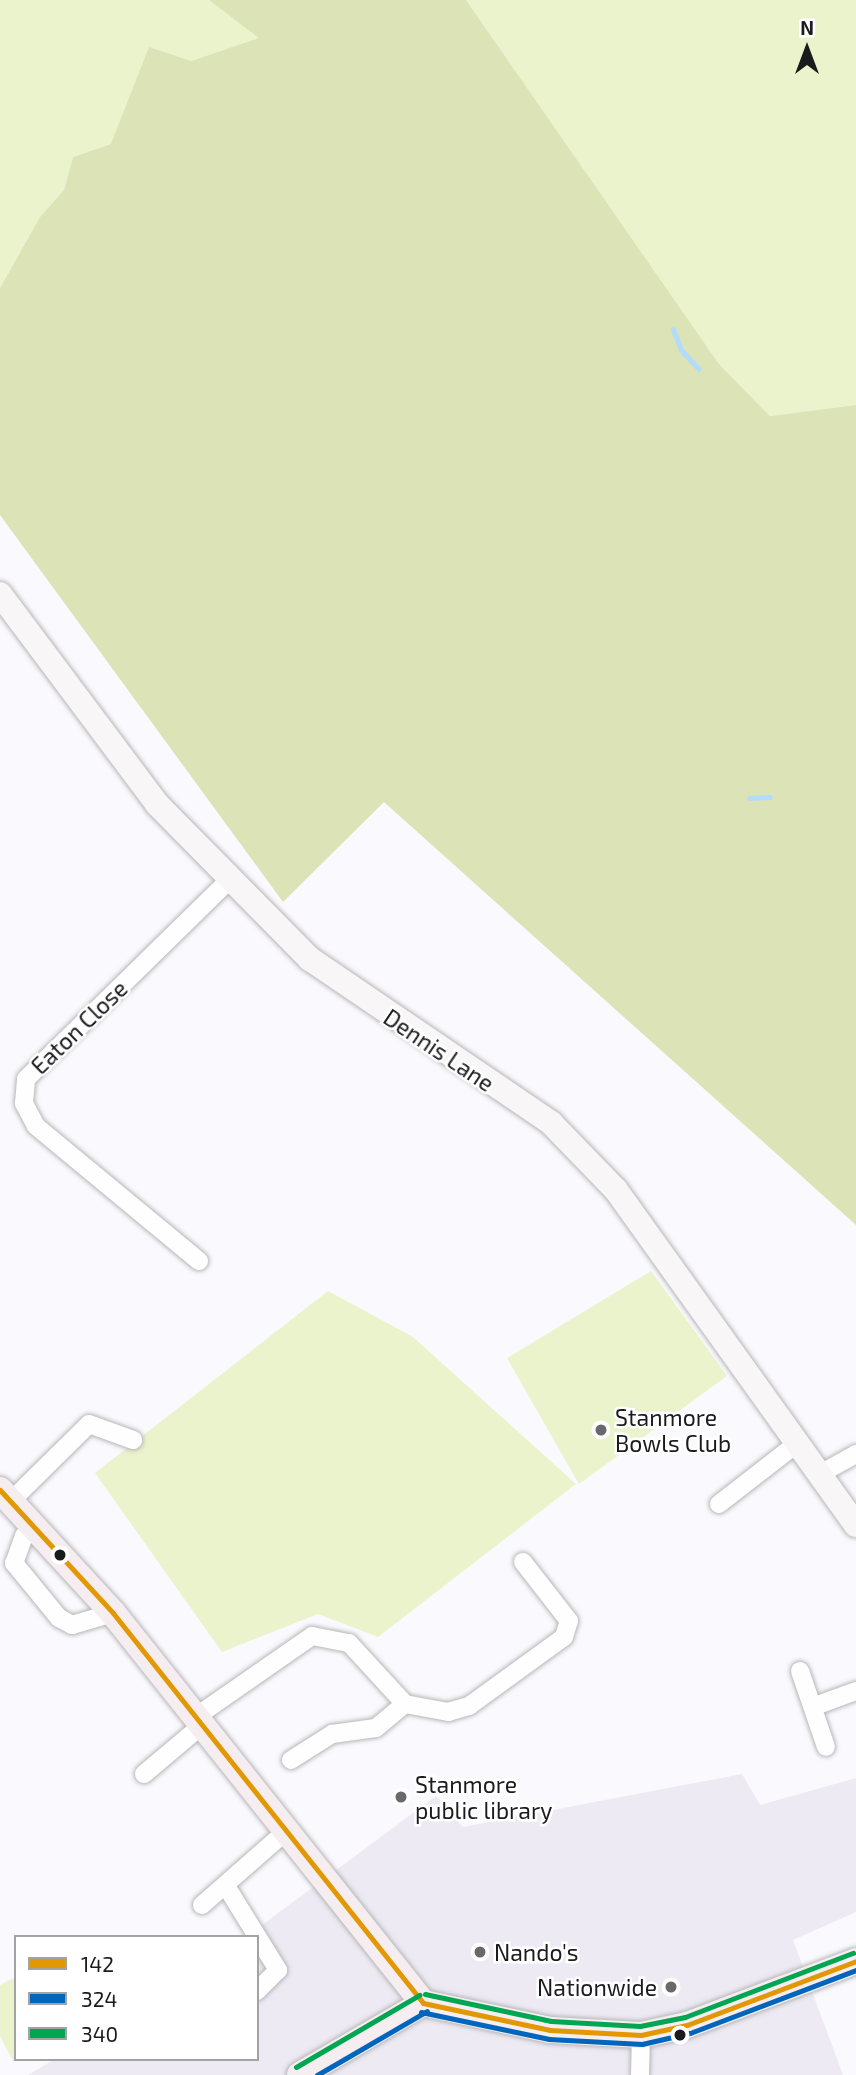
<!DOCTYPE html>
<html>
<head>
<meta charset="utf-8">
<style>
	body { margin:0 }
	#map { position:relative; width:856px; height:2075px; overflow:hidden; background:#faf9fd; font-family:"Exo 2",sans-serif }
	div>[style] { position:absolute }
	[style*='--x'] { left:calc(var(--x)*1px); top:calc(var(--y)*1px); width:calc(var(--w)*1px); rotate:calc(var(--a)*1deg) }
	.built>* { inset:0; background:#edeaf3 }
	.green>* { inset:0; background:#ebf3cc }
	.forest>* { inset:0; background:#dbe3b7 }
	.stream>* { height:5px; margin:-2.5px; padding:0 2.5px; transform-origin:2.5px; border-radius:2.5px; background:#b3dcfc }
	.roads { filter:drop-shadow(0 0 2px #b7b7b9) drop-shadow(0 0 2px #b7b7b9) }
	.street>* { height:18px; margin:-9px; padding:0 9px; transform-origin:9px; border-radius:9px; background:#fefeff }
	.secondary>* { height:24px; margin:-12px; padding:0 12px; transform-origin:12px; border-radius:12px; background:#f9f6f7 }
	.primary>* { height:26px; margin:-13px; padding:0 13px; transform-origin:13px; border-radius:13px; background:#f5edef }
	.bus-1>* { height:5px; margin:-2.5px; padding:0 2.5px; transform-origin:2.5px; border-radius:2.5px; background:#e19803 }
	.bus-2>* { height:5px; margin:-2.5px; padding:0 2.5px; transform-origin:2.5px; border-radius:2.5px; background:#0065bd }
	.bus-3>* { height:5px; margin:-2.5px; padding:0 2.5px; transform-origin:2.5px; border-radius:2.5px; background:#00a651 }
	.dots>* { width:19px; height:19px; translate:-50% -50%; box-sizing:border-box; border:4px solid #fff; border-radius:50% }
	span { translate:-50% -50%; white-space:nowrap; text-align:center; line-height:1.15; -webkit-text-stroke:5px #fff; paint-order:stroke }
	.street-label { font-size:23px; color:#1b1a1c }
	.poi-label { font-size:23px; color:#1b1a1c }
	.left { translate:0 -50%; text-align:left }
	.right { translate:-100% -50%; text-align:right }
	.legend { position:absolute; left:14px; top:1935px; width:245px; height:126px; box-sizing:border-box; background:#fff; border:2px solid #a4a3a4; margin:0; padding:9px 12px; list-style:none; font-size:21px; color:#1b1a1c }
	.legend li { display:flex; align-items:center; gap:14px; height:35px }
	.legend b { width:35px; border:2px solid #a4a3a4 }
	.north { position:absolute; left:772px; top:14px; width:70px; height:70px; -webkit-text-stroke:5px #fff; paint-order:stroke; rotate:0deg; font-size:19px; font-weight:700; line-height:28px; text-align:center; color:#1b1a1c }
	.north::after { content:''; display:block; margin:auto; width:24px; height:32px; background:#1b1a1c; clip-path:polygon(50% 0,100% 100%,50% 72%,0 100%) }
</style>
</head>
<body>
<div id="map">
	<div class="built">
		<i style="clip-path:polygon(742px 1774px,760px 1805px,856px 1778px,856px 1912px,793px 1940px,843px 2075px,28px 2075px,55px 2059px,257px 2059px,257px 1937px,246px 1937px,436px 1796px,463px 1827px)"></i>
	</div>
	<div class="green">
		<i style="clip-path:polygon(0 0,209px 0,260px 38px,191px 61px,111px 144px,73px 157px,64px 190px,40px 217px,0 288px)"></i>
		<i style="clip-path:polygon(466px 0,856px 0,856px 405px,770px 416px,719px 364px)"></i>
		<i style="clip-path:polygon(651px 1271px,727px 1376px,579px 1484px,507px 1358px)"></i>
		<i style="clip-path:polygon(328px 1291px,413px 1337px,576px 1484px,378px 1637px,318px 1614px,222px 1652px,95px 1473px)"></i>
		<i style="clip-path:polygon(16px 1977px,16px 2059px,13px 2061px,0 2036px,0 1985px)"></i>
	</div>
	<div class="forest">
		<i style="clip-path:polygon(209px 0,466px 0,719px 364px,770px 416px,856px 405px,856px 1225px,384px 802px,283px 902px,0 515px,0 288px,40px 217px,64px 190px,73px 157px,111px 144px,149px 47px,191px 61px,259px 38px)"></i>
	</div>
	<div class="stream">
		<i style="--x:673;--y:329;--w:22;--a:69"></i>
		<i style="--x:681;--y:350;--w:26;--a:47"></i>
		<i style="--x:749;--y:798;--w:21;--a:-3"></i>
	</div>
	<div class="roads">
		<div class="street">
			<i style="--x:199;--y:1261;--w:212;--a:-140.4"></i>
			<i style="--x:36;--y:1126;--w:26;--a:-118"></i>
			<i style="--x:24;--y:1103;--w:24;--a:-85"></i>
			<i style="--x:26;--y:1079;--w:284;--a:-44.4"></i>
			<i style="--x:820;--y:1474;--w:41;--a:-29.1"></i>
			<i style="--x:12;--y:1500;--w:108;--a:-44.6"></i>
			<i style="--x:89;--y:1424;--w:47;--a:20"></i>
			<i style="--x:719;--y:1504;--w:98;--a:-37.9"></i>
			<i style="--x:39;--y:1528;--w:17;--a:152"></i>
			<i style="--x:24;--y:1536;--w:29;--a:110"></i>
			<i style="--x:14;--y:1563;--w:71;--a:50.7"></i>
			<i style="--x:59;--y:1618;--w:15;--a:28"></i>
			<i style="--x:72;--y:1625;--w:43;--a:-16.3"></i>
			<i style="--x:800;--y:1671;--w:80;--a:71.1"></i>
			<i style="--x:815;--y:1706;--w:44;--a:-20.1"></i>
			<i style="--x:194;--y:1718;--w:144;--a:-34.8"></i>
			<i style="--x:312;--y:1636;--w:38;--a:11"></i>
			<i style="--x:349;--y:1643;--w:83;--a:47.4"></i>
			<i style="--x:405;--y:1704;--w:44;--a:10.5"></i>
			<i style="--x:448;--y:1712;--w:22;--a:-16"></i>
			<i style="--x:469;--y:1706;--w:117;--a:-36"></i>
			<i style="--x:564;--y:1637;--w:17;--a:-73"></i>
			<i style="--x:569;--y:1621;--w:75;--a:-127.9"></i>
			<i style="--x:291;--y:1760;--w:49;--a:-32.4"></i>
			<i style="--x:332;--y:1734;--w:44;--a:-7.8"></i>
			<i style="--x:376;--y:1728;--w:38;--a:-40"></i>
			<i style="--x:144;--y:1774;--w:75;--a:-40.1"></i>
			<i style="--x:226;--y:1886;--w:99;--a:58.2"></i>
			<i style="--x:278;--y:1970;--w:30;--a:135"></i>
			<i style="--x:202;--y:1905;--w:111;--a:-41.3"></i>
			<i style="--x:640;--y:2075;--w:40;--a:-88.6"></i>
		</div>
		<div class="secondary">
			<i style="--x:0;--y:594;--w:262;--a:53.2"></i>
			<i style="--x:157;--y:804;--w:218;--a:45.4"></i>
			<i style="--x:310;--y:959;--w:292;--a:34.2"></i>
			<i style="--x:551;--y:1123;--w:93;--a:45.9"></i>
			<i style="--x:616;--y:1190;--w:412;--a:54.4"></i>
		</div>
		<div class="primary">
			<i style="--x:0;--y:1490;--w:167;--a:47.4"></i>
			<i style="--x:113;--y:1613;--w:498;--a:51.5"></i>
			<i style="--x:423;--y:2003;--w:130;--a:12"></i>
			<i style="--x:550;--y:2030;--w:91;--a:3.1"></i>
			<i style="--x:641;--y:2035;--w:47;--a:-12.3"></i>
			<i style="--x:687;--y:2025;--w:181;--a:-20.7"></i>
			<i style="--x:300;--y:2075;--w:143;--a:-30.3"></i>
		</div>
	</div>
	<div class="bus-1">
		<i style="--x:0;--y:1490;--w:167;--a:47.4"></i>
		<i style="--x:113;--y:1613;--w:498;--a:51.5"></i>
		<i style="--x:423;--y:2003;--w:130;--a:12"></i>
		<i style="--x:550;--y:2030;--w:91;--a:3.1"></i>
		<i style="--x:641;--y:2035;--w:47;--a:-12.3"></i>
		<i style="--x:687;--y:2025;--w:181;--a:-20.7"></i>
	</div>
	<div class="bus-2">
		<i style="--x:421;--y:2012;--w:131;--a:11.9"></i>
		<i style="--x:549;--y:2039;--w:93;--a:3.1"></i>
		<i style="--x:642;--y:2044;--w:49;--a:-12.9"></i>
		<i style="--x:690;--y:2033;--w:178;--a:-20.8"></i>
		<i style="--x:317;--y:2075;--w:127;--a:-30.2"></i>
	</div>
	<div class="bus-3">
		<i style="--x:425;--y:1994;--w:129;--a:12.1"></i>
		<i style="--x:551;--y:2021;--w:89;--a:3.2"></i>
		<i style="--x:640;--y:2026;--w:46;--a:-11.3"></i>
		<i style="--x:685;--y:2017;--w:180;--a:-20.9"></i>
		<i style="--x:296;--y:2067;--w:143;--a:-30.3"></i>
	</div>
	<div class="dots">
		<i style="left:601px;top:1430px;background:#69686b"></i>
		<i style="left:60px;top:1555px;background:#1b1a1c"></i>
		<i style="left:401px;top:1797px;background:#69686b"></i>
		<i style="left:480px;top:1952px;background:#69686b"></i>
		<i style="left:671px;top:1987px;background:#69686b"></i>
		<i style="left:680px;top:2035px;background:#1b1a1c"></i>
	</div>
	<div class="street-label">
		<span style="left:79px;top:1027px;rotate:-44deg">Eaton Close</span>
		<span style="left:439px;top:1050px;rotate:34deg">Dennis Lane</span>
	</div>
	<div class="poi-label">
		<span class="left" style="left:615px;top:1430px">Stanmore<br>Bowls Club</span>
		<span class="left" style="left:415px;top:1797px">Stanmore<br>public library</span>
		<span class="left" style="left:494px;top:1952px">Nando's</span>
		<span class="right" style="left:657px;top:1987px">Nationwide</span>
	</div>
	<ul class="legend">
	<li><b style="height:9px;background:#e19803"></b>142</li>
	<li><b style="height:9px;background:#0065bd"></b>324</li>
	<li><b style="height:9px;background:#00a651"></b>340</li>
	</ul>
	<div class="north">N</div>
</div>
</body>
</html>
